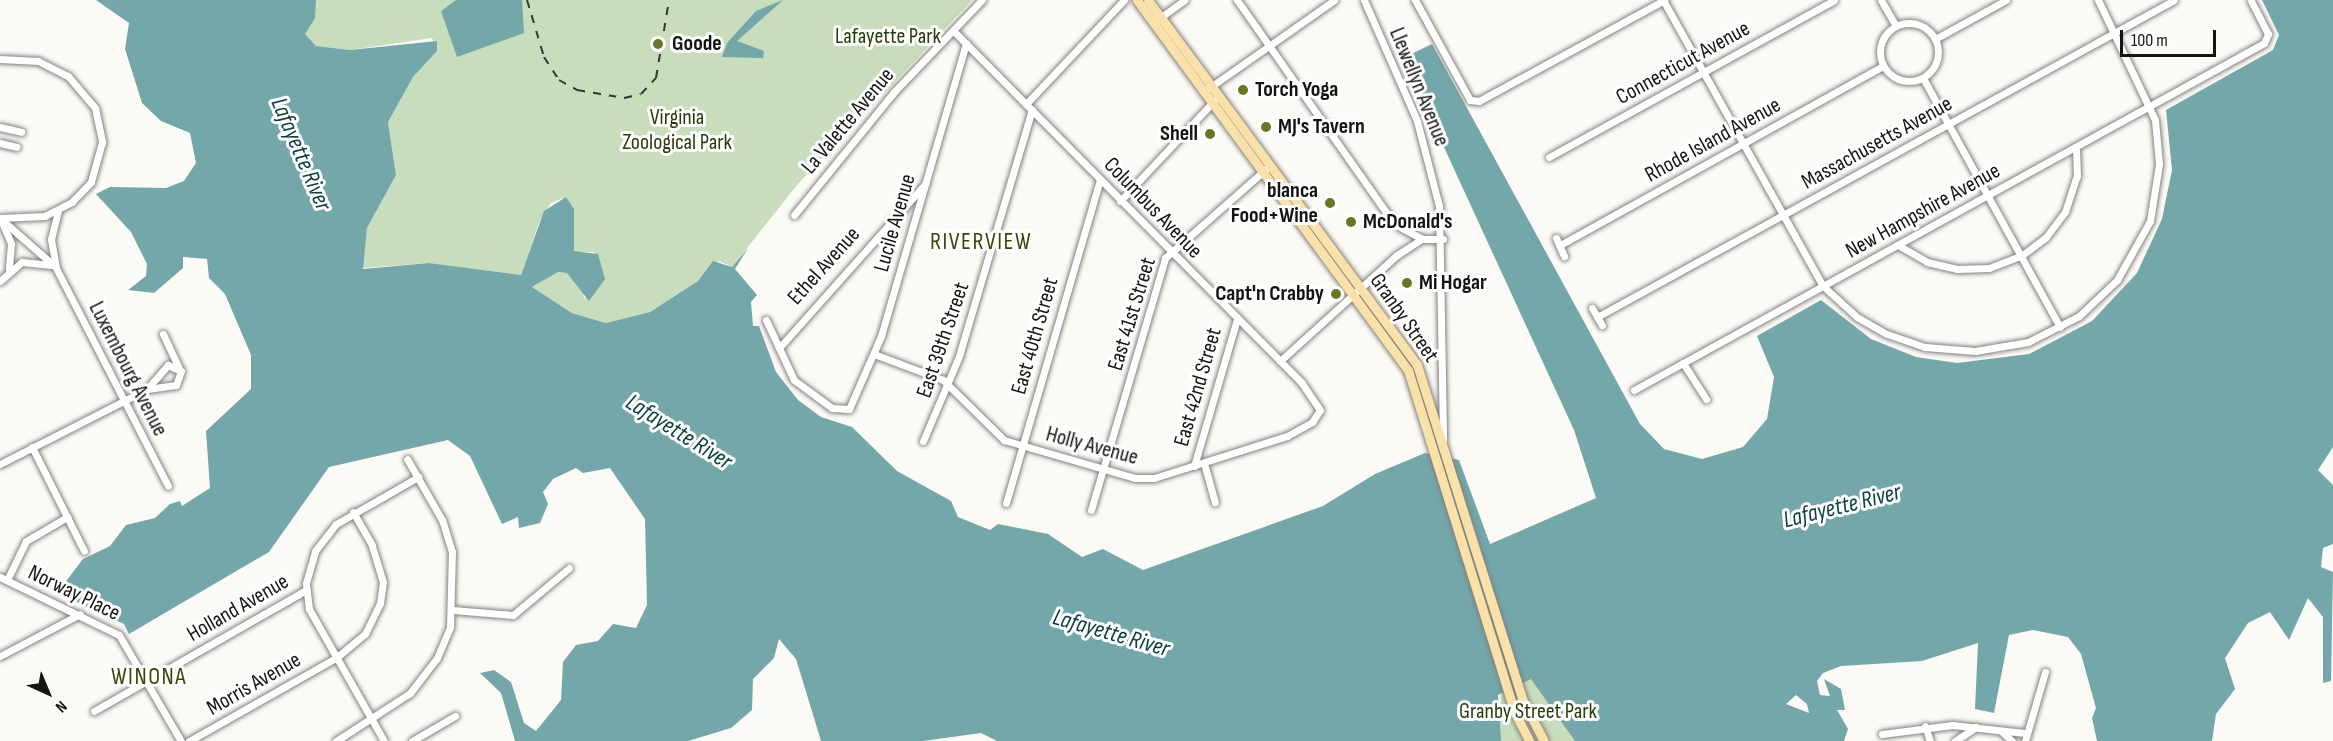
<!DOCTYPE html>
<html>
<head>
<meta charset="utf-8">
<style>
	body { margin:0 }
	#map { position:relative; width:2333px; height:741px; overflow:hidden; background:#fcfaf5; font-family:"Sofia Sans Condensed",sans-serif }
	div>[style] { position:absolute }
	[style*='--x'] { left:calc(var(--x)*1px); top:calc(var(--y)*1px); width:calc(var(--w)*1px); rotate:calc(var(--a)*1deg) }
	.green>* { inset:0; background:#c8ddbb }
	.water>* { inset:0; background:#73a7aa }
	.roads { filter:drop-shadow(0 0 2px #83827d) drop-shadow(0 0 2px #83827d) }
	.minor>* { height:7px; margin:-3.5px; padding:0 3.5px; transform-origin:3.5px; border-radius:3.5px; background:#fff }
	.minor>.ring { margin:-3.5px; padding:0; box-sizing:content-box; background:none; border:7px solid #fff; border-radius:50% }
	.major>* { height:9px; margin:-4.5px; padding:0 4.5px; transform-origin:4.5px; border-radius:4.5px; background:#fae0a9 }
	.rail>* { height:2px; margin-top:-1px; transform-origin:0; background:repeating-linear-gradient(90deg,#353532 0 8px,transparent 0 16px) }
	.dots>* { width:16px; height:16px; translate:-50% -50%; box-sizing:border-box; border:3px solid #fff; border-radius:50% }
	span { translate:-50% -50%; white-space:nowrap; text-align:center; line-height:1.15; -webkit-text-stroke:6px #fff; paint-order:stroke }
	.park-label { font-size:22px; color:#243f0a }
	.poi-label { font-size:22px; color:#141412; font-weight:700 }
	.left { translate:0 -50%; text-align:left }
	.right { translate:-100% -50%; text-align:right }
	.street-label { font-size:22px; color:#141412 }
	.water-label { font-size:24px; color:#0b3e41; font-style:italic }
	.neighbourhood-label { font-size:24px; color:#3c4508; letter-spacing:1.5px }
	.north { position:absolute; left:18px; top:663px; width:60px; height:60px; -webkit-text-stroke:4px #fff; paint-order:stroke; rotate:136deg; font-size:16px; font-weight:700; line-height:24px; text-align:center; color:#141412 }
	.north::after { content:''; display:block; margin:auto; width:21px; height:27px; background:#141412; clip-path:polygon(50% 0,100% 100%,50% 72%,0 100%) }
	.scale { position:absolute; left:2120px; top:30px; width:96px; height:27px; box-sizing:border-box; border:3px solid #141412; border-top:0; padding-left:8px; font-size:18px; line-height:21px; white-space:nowrap; color:#141412; -webkit-text-stroke:4px #fff; paint-order:stroke }
</style>
</head>
<body>
<div id="map">
	<div class="green">
		<i style="clip-path:polygon(316px 0,972px 0,797px 185px,732px 267px,719px 261px,698px 281px,650px 312px,606px 323px,572px 313px,532px 287px,558px 272px,567px 273px,583px 287px,584px 299px,603px 277px,594px 252px,574px 252px,573px 209px,566px 197px,551px 203px,540px 220px,521px 275px,429px 263px,362px 268px,367px 228px,396px 175px,388px 122px,413px 77px,437px 51px,432px 38px,350px 50px,316px 46px,305px 34px)"></i>
		<i style="clip-path:polygon(1538px 677px,1579px 741px,1496px 741px,1503px 681px)"></i>
	</div>
	<div class="water">
		<i style="clip-path:polygon(evenodd,96px 0,316px 0,315px 18px,305px 34px,316px 46px,350px 50px,437px 41px,437px 51px,413px 77px,388px 122px,396px 175px,367px 228px,363px 269px,429px 263px,521px 275px,544px 211px,566px 197px,574px 209px,574px 251px,598px 254px,605px 279px,589px 301px,567px 273px,558px 272px,532px 287px,572px 313px,606px 323px,650px 312px,698px 281px,713px 261px,732px 267px,748px 248px,735px 269px,757px 295px,751px 302px,753px 326px,759px 326px,776px 372px,798px 400px,821px 417px,852px 427px,897px 471px,951px 501px,958px 517px,990px 530px,998px 524px,1048px 534px,1082px 557px,1103px 549px,1143px 570px,1323px 506px,1375px 474px,1425px 453px,1459px 460px,1490px 544px,1596px 498px,1574px 430px,1403px 58px,1432px 44px,1640px 424px,1664px 449px,1702px 459px,1743px 447px,1767px 419px,1774px 377px,1757px 336px,1821px 300px,1871px 339px,1916px 357px,1957px 363px,2029px 354px,2092px 321px,2137px 273px,2162px 219px,2172px 170px,2166px 110px,2273px 50px,2279px 35px,2262px 0,2333px 0,2333px 447px,2318px 470px,2333px 485px,2333px 544px,2323px 548px,2321px 567px,2333px 572px,2331px 681px,2323px 683px,2323px 617px,2308px 598px,2289px 640px,2270px 612px,2248px 623px,2225px 658px,2235px 689px,2216px 714px,2212px 741px,2097px 741px,2092px 718px,2096px 708px,2081px 654px,2068px 637px,2033px 630px,2009px 635px,1994px 713px,1975px 709px,1978px 643px,1922px 661px,1841px 666px,1823px 673px,1817px 681px,1820px 695px,1830px 696px,1824px 679px,1841px 689px,1845px 710px,1837px 710px,1848px 729px,1844px 741px,1575px 741px,1531px 679px,1498px 695px,1501px 741px,997px 741px,981px 733px,923px 741px,821px 741px,796px 659px,779px 639px,774px 658px,753px 679px,752px 710px,731px 728px,688px 741px,515px 741px,501px 693px,480px 673px,494px 670px,511px 682px,524px 723px,536px 731px,561px 700px,563px 662px,576px 645px,598px 641px,613px 624px,636px 628px,647px 605px,645px 519px,610px 468px,583px 473px,576px 468px,553px 479px,543px 492px,548px 504px,540px 523px,519px 528px,518px 517px,502px 524px,470px 456px,448px 440px,329px 467px,269px 552px,129px 634px,124px 624px,57px 593px,83px 559px,110px 546px,126px 525px,155px 518px,170px 504px,180px 501px,182px 506px,210px 488px,206px 431px,251px 389px,251px 355px,225px 294px,209px 278px,207px 259px,183px 257px,183px 268px,154px 293px,128px 290px,146px 276px,147px 264px,131px 232px,96px 194px,110px 187px,166px 188px,184px 181px,196px 163px,190px 133px,161px 121px,142px 103px,125px 49px,129px 23px,96px 0,1796px 695px,1807px 704px,1809px 713px,1786px 704px,1796px 695px)"></i>
		<i style="clip-path:polygon(456px 0,522px 0,524px 33px,457px 57px,441px 11px)"></i>
		<i style="clip-path:polygon(783px 0,737px 41px,764px 51px,763px 58px,722px 57px,727px 43px,756px 11px)"></i>
	</div>
	<div class="roads">
		<div class="minor">
			<i style="--x:1237;--y:0;--w:259;--a:54.9"></i>
			<i style="--x:1386;--y:212;--w:18;--a:49"></i>
			<i style="--x:1398;--y:226;--w:27;--a:28"></i>
			<i style="--x:1364;--y:0;--w:132;--a:66.3"></i>
			<i style="--x:1417;--y:121;--w:88;--a:75.5"></i>
			<i style="--x:1439;--y:206;--w:234;--a:89"></i>
			<i style="--x:1415;--y:0;--w:114;--a:61.2"></i>
			<i style="--x:1470;--y:100;--w:9;--a:6"></i>
			<i style="--x:1479;--y:101;--w:211;--a:-28.6"></i>
			<i style="--x:1663;--y:0;--w:328;--a:60.8"></i>
			<i style="--x:1823;--y:286;--w:46;--a:42.4"></i>
			<i style="--x:1857;--y:317;--w:34;--a:30"></i>
			<i style="--x:1887;--y:334;--w:40;--a:18.9"></i>
			<i style="--x:1925;--y:347;--w:50;--a:4.6"></i>
			<i style="--x:1975;--y:351;--w:54;--a:-9.6"></i>
			<i style="--x:2028;--y:342;--w:57;--a:-27"></i>
			<i style="--x:2079;--y:316;--w:52;--a:-43.5"></i>
			<i style="--x:2117;--y:280;--w:68;--a:-60.8"></i>
			<i style="--x:2150;--y:221;--w:58;--a:-81"></i>
			<i style="--x:2159;--y:164;--w:44;--a:-95.2"></i>
			<i style="--x:2155;--y:120;--w:133;--a:-115.4"></i>
			<i style="--x:1881;--y:0;--w:30;--a:60"></i>
			<i style="--x:1157;--y:20;--w:34;--a:-36"></i>
			<i class="ring" style="left:1880px;top:23px;width:51px;height:51px"></i>
			<i style="--x:1935;--y:39;--w:81;--a:-28.8"></i>
			<i style="--x:0;--y:59;--w:38;--a:3"></i>
			<i style="--x:38;--y:61;--w:34;--a:27"></i>
			<i style="--x:68;--y:76;--w:42;--a:49.8"></i>
			<i style="--x:95;--y:108;--w:35;--a:78"></i>
			<i style="--x:102;--y:142;--w:41;--a:105.4"></i>
			<i style="--x:91;--y:182;--w:28;--a:134"></i>
			<i style="--x:72;--y:202;--w:30;--a:153"></i>
			<i style="--x:45;--y:216;--w:45;--a:177.5"></i>
			<i style="--x:1923;--y:78;--w:284;--a:61.2"></i>
			<i style="--x:1209;--y:88;--w:153;--a:-35.1"></i>
			<i style="--x:1026;--y:104;--w:143;--a:-46.7"></i>
			<i style="--x:0;--y:127;--w:22;--a:13"></i>
			<i style="--x:0;--y:143;--w:17;--a:13"></i>
			<i style="--x:1549;--y:157;--w:325;--a:-28.8"></i>
			<i style="--x:1120;--y:201;--w:139;--a:-46.8"></i>
			<i style="--x:58;--y:211;--w:29;--a:104"></i>
			<i style="--x:51;--y:239;--w:29;--a:80"></i>
			<i style="--x:56;--y:268;--w:245;--a:62.8"></i>
			<i style="--x:794;--y:215;--w:157;--a:-50.9"></i>
			<i style="--x:893;--y:93;--w:129;--a:-46.3"></i>
			<i style="--x:1;--y:220;--w:26;--a:67"></i>
			<i style="--x:11;--y:244;--w:25;--a:95"></i>
			<i style="--x:2;--y:220;--w:67;--a:41.3"></i>
			<i style="--x:1556;--y:238;--w:20;--a:66"></i>
			<i style="--x:1560;--y:245;--w:369;--a:-29"></i>
			<i style="--x:1898;--y:245;--w:34;--a:30"></i>
			<i style="--x:1927;--y:262;--w:31;--a:13"></i>
			<i style="--x:1957;--y:269;--w:32;--a:-2"></i>
			<i style="--x:1989;--y:268;--w:34;--a:-21"></i>
			<i style="--x:2021;--y:256;--w:31;--a:-37"></i>
			<i style="--x:2046;--y:237;--w:31;--a:-53"></i>
			<i style="--x:2065;--y:212;--w:38;--a:-72"></i>
			<i style="--x:2077;--y:176;--w:29;--a:-92"></i>
			<i style="--x:0;--y:281;--w:29;--a:-41"></i>
			<i style="--x:22;--y:262;--w:29;--a:6"></i>
			<i style="--x:1592;--y:308;--w:20;--a:60"></i>
			<i style="--x:1597;--y:317;--w:658;--a:-28.78"></i>
			<i style="--x:766;--y:320;--w:66;--a:65"></i>
			<i style="--x:794;--y:380;--w:47;--a:36.4"></i>
			<i style="--x:832;--y:408;--w:17;--a:3"></i>
			<i style="--x:849;--y:409;--w:80;--a:-66.3"></i>
			<i style="--x:881;--y:336;--w:305;--a:-73.8"></i>
			<i style="--x:163;--y:334;--w:38;--a:65"></i>
			<i style="--x:779;--y:348;--w:220;--a:-48.3"></i>
			<i style="--x:874;--y:354;--w:74;--a:20.6"></i>
			<i style="--x:943;--y:380;--w:86;--a:44.5"></i>
			<i style="--x:1004;--y:440;--w:136;--a:16.2"></i>
			<i style="--x:1135;--y:478;--w:19;--a:0"></i>
			<i style="--x:1154;--y:478;--w:139;--a:-17.5"></i>
			<i style="--x:1287;--y:436;--w:29;--a:-29"></i>
			<i style="--x:1312;--y:422;--w:14;--a:-56"></i>
			<i style="--x:1320;--y:410;--w:32;--a:-124"></i>
			<i style="--x:1302;--y:383;--w:496;--a:-134.7"></i>
			<i style="--x:1280;--y:361;--w:158;--a:-42.2"></i>
			<i style="--x:1397;--y:255;--w:30;--a:-33"></i>
			<i style="--x:1422;--y:239;--w:21;--a:0"></i>
			<i style="--x:1683;--y:363;--w:43;--a:57.4"></i>
			<i style="--x:1634;--y:390;--w:719;--a:-28.85"></i>
			<i style="--x:2264;--y:43;--w:10;--a:-66"></i>
			<i style="--x:2268;--y:34;--w:38;--a:-117"></i>
			<i style="--x:923;--y:441;--w:92;--a:-67"></i>
			<i style="--x:959;--y:356;--w:257;--a:-73.5"></i>
			<i style="--x:32;--y:447;--w:116;--a:63.4"></i>
			<i style="--x:1204;--y:463;--w:41;--a:74.6"></i>
			<i style="--x:0;--y:464;--w:165;--a:-27"></i>
			<i style="--x:147;--y:389;--w:32;--a:-49"></i>
			<i style="--x:168;--y:365;--w:14;--a:25"></i>
			<i style="--x:181;--y:371;--w:15;--a:110"></i>
			<i style="--x:176;--y:385;--w:29;--a:172"></i>
			<i style="--x:1194;--y:466;--w:153;--a:-73.7"></i>
			<i style="--x:1006;--y:503;--w:337;--a:-73.8"></i>
			<i style="--x:1091;--y:510;--w:263;--a:-73.6"></i>
			<i style="--x:1165;--y:258;--w:135;--a:-41.4"></i>
			<i style="--x:0;--y:577;--w:132;--a:26"></i>
			<i style="--x:119;--y:635;--w:123;--a:59.7"></i>
			<i style="--x:7;--y:580;--w:43;--a:-64"></i>
			<i style="--x:26;--y:541;--w:48;--a:-30.3"></i>
			<i style="--x:453;--y:610;--w:60;--a:4.8"></i>
			<i style="--x:513;--y:615;--w:73;--a:-40"></i>
			<i style="--x:0;--y:656;--w:90;--a:-27.7"></i>
			<i style="--x:94;--y:711;--w:244;--a:-29.7"></i>
			<i style="--x:1925;--y:726;--w:16;--a:72"></i>
			<i style="--x:2001;--y:731;--w:15;--a:42"></i>
			<i style="--x:1882;--y:734;--w:71;--a:-7.3"></i>
			<i style="--x:1952;--y:725;--w:73;--a:6.3"></i>
			<i style="--x:189;--y:741;--w:169;--a:-29.5"></i>
			<i style="--x:336;--y:658;--w:38;--a:-40"></i>
			<i style="--x:365;--y:634;--w:34;--a:-64"></i>
			<i style="--x:380;--y:603;--w:21;--a:-82"></i>
			<i style="--x:383;--y:582;--w:39;--a:-107"></i>
			<i style="--x:372;--y:545;--w:38;--a:-120"></i>
			<i style="--x:336;--y:741;--w:88;--a:-33"></i>
			<i style="--x:410;--y:693;--w:44;--a:-52.4"></i>
			<i style="--x:437;--y:658;--w:34;--a:-67"></i>
			<i style="--x:450;--y:627;--w:75;--a:-88.5"></i>
			<i style="--x:452;--y:552;--w:34;--a:-107"></i>
			<i style="--x:442;--y:520;--w:70;--a:-119.8"></i>
			<i style="--x:384;--y:741;--w:152;--a:-119.6"></i>
			<i style="--x:309;--y:609;--w:26;--a:-97"></i>
			<i style="--x:306;--y:583;--w:33;--a:-74"></i>
			<i style="--x:315;--y:551;--w:34;--a:-52"></i>
			<i style="--x:336;--y:524;--w:95;--a:-29.8"></i>
			<i style="--x:412;--y:741;--w:50;--a:-30.2"></i>
			<i style="--x:1955;--y:741;--w:25;--a:-34"></i>
			<i style="--x:2025;--y:741;--w:72;--a:-73.8"></i>
		</div>
		<div class="major">
			<i style="--x:1137;--y:0;--w:459;--a:53.8"></i>
			<i style="--x:1408;--y:370;--w:357;--a:72.7"></i>
			<i style="--x:1514;--y:711;--w:34;--a:63"></i>
			<i style="--x:1148;--y:0;--w:453;--a:53.6"></i>
			<i style="--x:1417;--y:365;--w:350;--a:72.5"></i>
			<i style="--x:1522;--y:699;--w:47;--a:62.4"></i>
		</div>
	</div>
	<div class="rail">
		<i style="--x:527;--y:0;--w:59;--a:73.4"></i>
		<i style="--x:544;--y:57;--w:27;--a:57"></i>
		<i style="--x:559;--y:80;--w:21;--a:29"></i>
		<i style="--x:577;--y:90;--w:48;--a:9.7"></i>
		<i style="--x:624;--y:98;--w:17;--a:-13"></i>
		<i style="--x:641;--y:94;--w:22;--a:-47"></i>
		<i style="--x:656;--y:78;--w:79;--a:-80.5"></i>
	</div>
	<div class="dots">
		<i style="left:658px;top:44px;background:#6a7722"></i>
		<i style="left:1243px;top:90px;background:#6a7722"></i>
		<i style="left:1266px;top:127px;background:#6a7722"></i>
		<i style="left:1210px;top:134px;background:#6a7722"></i>
		<i style="left:1330px;top:203px;background:#6a7722"></i>
		<i style="left:1351px;top:222px;background:#6a7722"></i>
		<i style="left:1407px;top:283px;background:#6a7722"></i>
		<i style="left:1336px;top:294px;background:#6a7722"></i>
	</div>
	<div class="park-label">
		<span style="left:888px;top:37px">Lafayette Park</span>
		<span style="left:677px;top:130px">Virginia<br>Zoological Park</span>
		<span style="left:1528px;top:712px">Granby Street Park</span>
	</div>
	<div class="poi-label">
		<span class="left" style="left:672px;top:44px">Goode</span>
		<span class="left" style="left:1255px;top:90px">Torch Yoga</span>
		<span class="left" style="left:1278px;top:127px">MJ's Tavern</span>
		<span class="right" style="left:1198px;top:134px">Shell</span>
		<span class="right" style="left:1318px;top:203px">blanca<br>Food+Wine</span>
		<span class="left" style="left:1363px;top:222px">McDonald's</span>
		<span class="left" style="left:1419px;top:283px">Mi Hogar</span>
		<span class="right" style="left:1324px;top:294px">Capt'n Crabby</span>
	</div>
	<div class="street-label">
		<span style="left:1683px;top:63px;rotate:-29deg">Connecticut Avenue</span>
		<span style="left:1419px;top:87px;rotate:68deg">Llewellyn Avenue</span>
		<span style="left:848px;top:121px;rotate:-50deg">La Valette Avenue</span>
		<span style="left:1713px;top:140px;rotate:-29deg">Rhode Island Avenue</span>
		<span style="left:1877px;top:143px;rotate:-29deg">Massachusetts Avenue</span>
		<span style="left:1153px;top:208px;rotate:46deg">Columbus Avenue</span>
		<span style="left:1923px;top:211px;rotate:-29deg">New Hampshire Avenue</span>
		<span style="left:895px;top:223px;rotate:-74deg">Lucile Avenue</span>
		<span style="left:824px;top:266px;rotate:-48deg">Ethel Avenue</span>
		<span style="left:1132px;top:314px;rotate:-73deg">East 41st Street</span>
		<span style="left:1404px;top:318px;rotate:55deg">Granby Street</span>
		<span style="left:1035px;top:336px;rotate:-74deg">East 40th Street</span>
		<span style="left:943px;top:340px;rotate:-71deg">East 39th Street</span>
		<span style="left:128px;top:369px;rotate:63deg">Luxembourg Avenue</span>
		<span style="left:1198px;top:387px;rotate:-74deg">East 42nd Street</span>
		<span style="left:1092px;top:446px;rotate:15deg">Holly Avenue</span>
		<span style="left:74px;top:593px;rotate:26deg">Norway Place</span>
		<span style="left:238px;top:608px;rotate:-30deg">Holland Avenue</span>
		<span style="left:254px;top:684px;rotate:-30deg">Morris Avenue</span>
	</div>
	<div class="water-label">
		<span style="left:301px;top:154px;rotate:67deg">Lafayette River</span>
		<span style="left:679px;top:432px;rotate:32deg">Lafayette River</span>
		<span style="left:1842px;top:506px;rotate:-14deg">Lafayette River</span>
		<span style="left:1111px;top:633px;rotate:16deg">Lafayette River</span>
	</div>
	<div class="neighbourhood-label">
		<span style="left:981px;top:242px">RIVERVIEW</span>
		<span style="left:149px;top:677px">WINONA</span>
	</div>
	<div class="north">N</div>
	<div class="scale">100 m</div>
</div>
</body>
</html>
